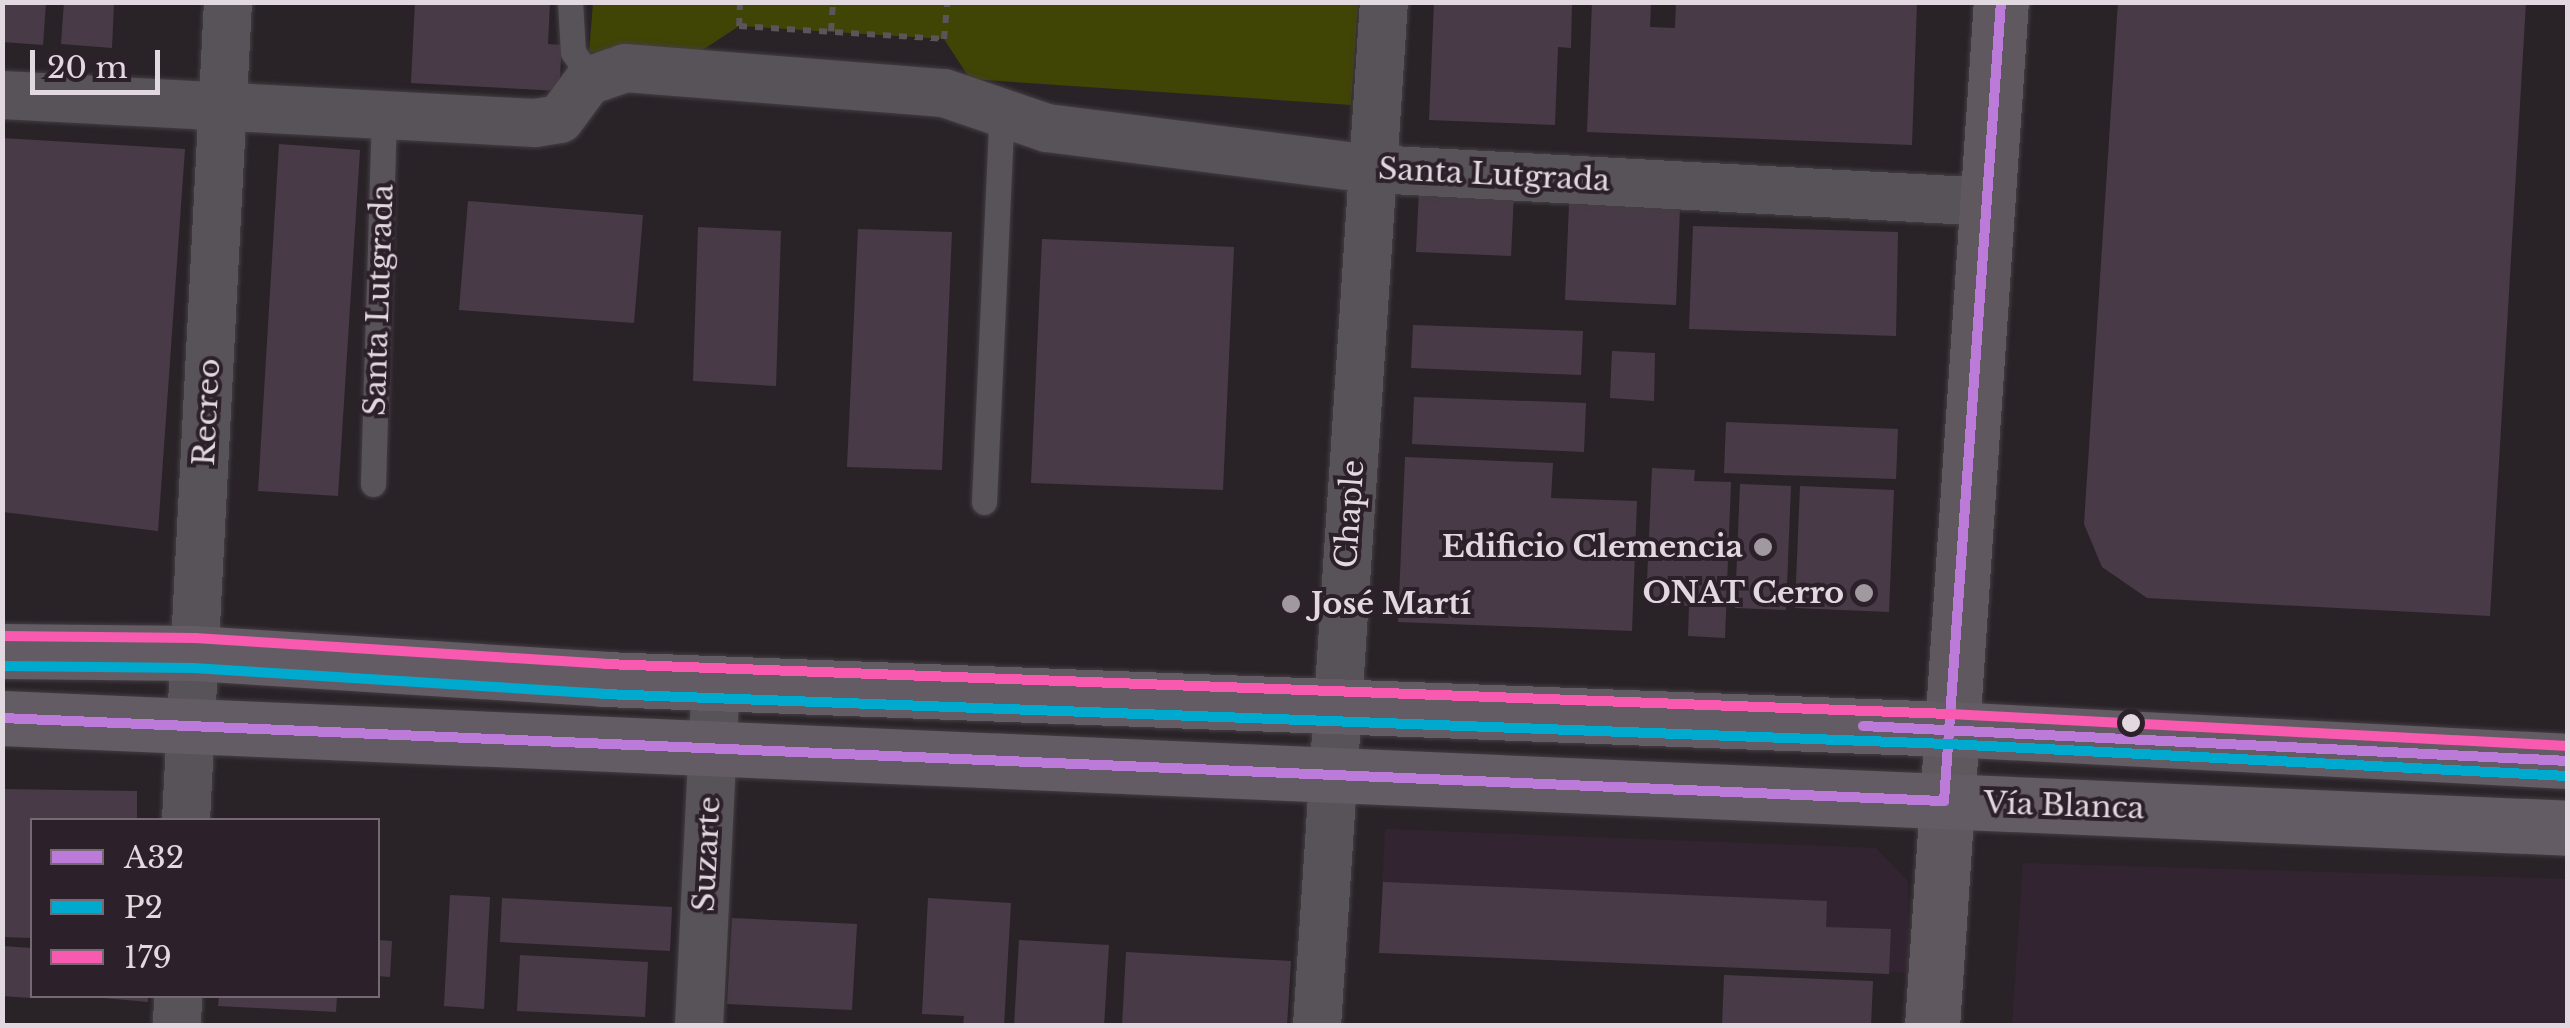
<!DOCTYPE html>
<html>
<head>
<meta charset="utf-8">
<style>
	body { margin:0 }
	#map { position:relative; width:2570px; height:1028px; overflow:hidden; background:#292328; font-family:"Libre Baskerville",serif }
	div>[style] { position:absolute }
	[style*='--x'] { left:calc(var(--x)*1px); top:calc(var(--y)*1px); width:calc(var(--w)*1px); rotate:calc(var(--a)*1deg) }
	.built>* { inset:0; background:#332431 }
	.green>* { inset:0; background:#404405 }
	.building>* { inset:0; background:#483b47 }
	.path>* { height:6px; margin-top:-3px; transform-origin:0; background:repeating-linear-gradient(90deg,#5a5559 0 8px,transparent 0 16px) }
	.roads { filter:drop-shadow(0 0 2px #443e42) drop-shadow(0 0 2px #443e42) }
	.lane>* { height:25px; margin:-12.5px; padding:0 12.5px; transform-origin:12.5px; border-radius:12.5px; background:#585358 }
	.street>* { height:48px; margin:-24px; padding:0 24px; transform-origin:24px; border-radius:24px; background:#585358 }
	.secondary>* { height:55px; margin:-27.5px; padding:0 27.5px; transform-origin:27.5px; border-radius:27.5px; background:#5f585e }
	.primary>* { height:55px; margin:-27.5px; padding:0 27.5px; transform-origin:27.5px; border-radius:27.5px; background:#645c64 }
	.bus-1>* { height:10px; margin:-5px; padding:0 5px; transform-origin:5px; border-radius:5px; background:#bd7bd9 }
	.bus-2>* { height:10px; margin:-5px; padding:0 5px; transform-origin:5px; border-radius:5px; background:#00a9ce }
	.bus-3>* { height:10px; margin:-5px; padding:0 5px; transform-origin:5px; border-radius:5px; background:#f75aaf }
	.dots>* { width:28px; height:28px; translate:-50% -50%; box-sizing:border-box; border:5px solid #2c202a; border-radius:50% }
	span { translate:-50% -50%; white-space:nowrap; text-align:center; line-height:1.15; -webkit-text-stroke:8px #2c202a; paint-order:stroke }
	.street-label { font-size:30px; color:#e2d9e0 }
	.poi-label { font-size:30px; color:#e2d9e0; font-weight:700 }
	.right { translate:-100% -50%; text-align:right }
	.left { translate:0 -50%; text-align:left }
	.frame { position:absolute; inset:0; border:5px solid #e2d9e0; pointer-events:none }
	.legend { position:absolute; left:30px; top:818px; width:350px; height:180px; box-sizing:border-box; background:#2c202a; border:2px solid #756a73; margin:0; padding:12px 18px; list-style:none; font-size:30px; color:#e2d9e0 }
	.legend li { display:flex; align-items:center; gap:20px; height:50px }
	.legend b { width:50px; border:2px solid #756a73 }
	.scale { position:absolute; left:30px; top:50px; width:130px; height:45px; box-sizing:border-box; border:5px solid #e2d9e0; border-top:0; padding-left:12px; font-size:30px; line-height:35px; white-space:nowrap; color:#e2d9e0; -webkit-text-stroke:8px #2c202a; paint-order:stroke }
</style>
</head>
<body>
<div id="map">
	<div class="built">
		<i style="clip-path:polygon(1385px 829px,1876px 848px,1908px 881px,1908px 973px,1379px 953px)"></i>
		<i style="clip-path:polygon(2023px 863px,2567px 879px,2567px 1025px,2012px 1025px)"></i>
	</div>
	<div class="green">
		<i style="clip-path:polygon(593px 3px,1358px 3px,1351px 105px,970px 79px,944px 39px,739px 26px,689px 59px,589px 52px)"></i>
	</div>
	<div class="building">
		<i style="clip-path:polygon(2px 2px,46px 2px,43px 45px,2px 42px)"></i>
		<i style="clip-path:polygon(64px 2px,114px 2px,112px 48px,61px 44px)"></i>
		<i style="clip-path:polygon(415px 2px,550px 2px,548px 44px,562px 45px,559px 91px,411px 83px)"></i>
		<i style="clip-path:polygon(1434px 2px,1572px 2px,1571px 48px,1558px 47px,1555px 125px,1429px 120px)"></i>
		<i style="clip-path:polygon(1592px 2px,1651px 2px,1650px 27px,1675px 28px,1676px 2px,1917px 2px,1912px 145px,1587px 132px)"></i>
		<i style="clip-path:polygon(2118px 2px,2526px 2px,2490px 616px,2147px 598px,2102px 567px,2084px 524px)"></i>
		<i style="clip-path:polygon(2px 138px,185px 149px,158px 531px,3px 512px)"></i>
		<i style="clip-path:polygon(279px 144px,360px 150px,338px 496px,258px 491px)"></i>
		<i style="clip-path:polygon(1419px 190px,1514px 194px,1511px 256px,1416px 252px)"></i>
		<i style="clip-path:polygon(468px 201px,643px 215px,634px 323px,459px 310px)"></i>
		<i style="clip-path:polygon(1569px 204px,1680px 208px,1676px 305px,1565px 300px)"></i>
		<i style="clip-path:polygon(1693px 226px,1898px 232px,1896px 336px,1689px 329px)"></i>
		<i style="clip-path:polygon(698px 227px,781px 231px,776px 386px,693px 381px)"></i>
		<i style="clip-path:polygon(858px 229px,952px 232px,942px 470px,847px 467px)"></i>
		<i style="clip-path:polygon(1042px 239px,1234px 247px,1223px 490px,1031px 483px)"></i>
		<i style="clip-path:polygon(1413px 325px,1583px 331px,1581px 375px,1411px 368px)"></i>
		<i style="clip-path:polygon(1612px 351px,1655px 353px,1654px 401px,1610px 398px)"></i>
		<i style="clip-path:polygon(1414px 397px,1586px 403px,1584px 452px,1412px 444px)"></i>
		<i style="clip-path:polygon(1726px 422px,1898px 429px,1896px 479px,1724px 473px)"></i>
		<i style="clip-path:polygon(1405px 457px,1553px 463px,1551px 498px,1637px 501px,1632px 631px,1398px 622px)"></i>
		<i style="clip-path:polygon(1652px 468px,1695px 470px,1694px 481px,1731px 482px,1725px 638px,1688px 636px,1689px 606px,1646px 604px)"></i>
		<i style="clip-path:polygon(1740px 484px,1791px 486px,1786px 610px,1735px 608px)"></i>
		<i style="clip-path:polygon(1800px 486px,1894px 490px,1889px 612px,1795px 608px)"></i>
		<i style="clip-path:polygon(2px 789px,137px 791px,137px 820px,32px 820px,32px 938px,2px 937px)"></i>
		<i style="clip-path:polygon(1383px 882px,1827px 901px,1826px 927px,1891px 929px,1889px 974px,1379px 953px)"></i>
		<i style="clip-path:polygon(450px 895px,490px 897px,484px 1009px,444px 1006px)"></i>
		<i style="clip-path:polygon(502px 898px,672px 907px,670px 951px,500px 942px)"></i>
		<i style="clip-path:polygon(928px 898px,1011px 903px,1004px 1026px,963px 1026px,964px 1016px,922px 1014px)"></i>
		<i style="clip-path:polygon(732px 918px,857px 924px,852px 1010px,727px 1004px)"></i>
		<i style="clip-path:polygon(378px 940px,392px 941px,390px 977px,378px 976px)"></i>
		<i style="clip-path:polygon(1019px 940px,1109px 945px,1104px 1026px,1014px 1026px)"></i>
		<i style="clip-path:polygon(2px 946px,32px 948px,31px 998px,2px 996px)"></i>
		<i style="clip-path:polygon(1126px 952px,1291px 961px,1287px 1026px,1122px 1026px)"></i>
		<i style="clip-path:polygon(520px 955px,648px 962px,645px 1017px,517px 1011px)"></i>
		<i style="clip-path:polygon(1724px 975px,1873px 981px,1871px 1026px,1722px 1026px)"></i>
		<i style="clip-path:polygon(82px 996px,148px 996px,148px 1002px)"></i>
		<i style="clip-path:polygon(219px 996px,337px 996px,336px 1012px,218px 1006px)"></i>
	</div>
	<div class="path">
		<i style="--x:740;--y:2;--w:24;--a:92"></i>
		<i style="--x:739;--y:26;--w:205;--a:3.6"></i>
		<i style="--x:944;--y:39;--w:37;--a:-85"></i>
		<i style="--x:831;--y:31;--w:29;--a:-86"></i>
	</div>
	<div class="roads">
		<div class="lane">
			<i style="--x:570;--y:2;--w:50;--a:86.6"></i>
			<i style="--x:573;--y:52;--w:16;--a:55"></i>
			<i style="--x:582;--y:65;--w:22;--a:18"></i>
			<i style="--x:373;--y:484;--w:367;--a:-88.3"></i>
			<i style="--x:984;--y:502;--w:389;--a:-87.4"></i>
		</div>
		<div class="street">
			<i style="--x:2;--y:95;--w:534;--a:3.01"></i>
			<i style="--x:535;--y:123;--w:25;--a:-9"></i>
			<i style="--x:560;--y:119;--w:47;--a:-53.6"></i>
			<i style="--x:588;--y:81;--w:39;--a:-19"></i>
			<i style="--x:625;--y:68;--w:320;--a:4.5"></i>
			<i style="--x:944;--y:93;--w:109;--a:18.8"></i>
			<i style="--x:1047;--y:128;--w:329;--a:7.2"></i>
			<i style="--x:1373;--y:169;--w:618;--a:3.06"></i>
			<i style="--x:186;--y:820;--w:819;--a:-87.06"></i>
			<i style="--x:177;--y:1026;--w:30;--a:-88"></i>
			<i style="--x:699;--y:1026;--w:343;--a:-87.2"></i>
			<i style="--x:1317;--y:1026;--w:1026;--a:-86.26"></i>
		</div>
		<div class="secondary">
			<i style="--x:1932;--y:1026;--w:1026;--a:-86.15"></i>
		</div>
		<div class="primary">
			<i style="--x:2;--y:651;--w:192;--a:0.6"></i>
			<i style="--x:194;--y:653;--w:411;--a:3.6"></i>
			<i style="--x:604;--y:679;--w:1346;--a:2.13"></i>
			<i style="--x:1949;--y:729;--w:620;--a:2.96"></i>
			<i style="--x:2;--y:718;--w:2568;--a:2.45"></i>
		</div>
	</div>
	<div class="bus-1">
		<i style="--x:2;--y:718;--w:1944;--a:2.45"></i>
		<i style="--x:1944;--y:801;--w:801;--a:-85.92"></i>
		<i style="--x:1863;--y:726;--w:706;--a:2.84"></i>
	</div>
	<div class="bus-2">
		<i style="--x:2;--y:666;--w:191;--a:0.6"></i>
		<i style="--x:193;--y:668;--w:411;--a:3.6"></i>
		<i style="--x:603;--y:694;--w:1346;--a:2.13"></i>
		<i style="--x:1948;--y:744;--w:620;--a:2.96"></i>
	</div>
	<div class="bus-3">
		<i style="--x:2;--y:636;--w:193;--a:0.6"></i>
		<i style="--x:195;--y:638;--w:411;--a:3.6"></i>
		<i style="--x:605;--y:664;--w:1346;--a:2.13"></i>
		<i style="--x:1950;--y:714;--w:619;--a:2.96"></i>
	</div>
	<div class="dots">
		<i style="left:1763px;top:547px;background:#a199a0"></i>
		<i style="left:1864px;top:593px;background:#a199a0"></i>
		<i style="left:1291px;top:604px;background:#a199a0"></i>
		<i style="left:2131px;top:723px;background:#e2d9e0"></i>
	</div>
	<div class="street-label">
		<span style="left:1494px;top:175px;rotate:3deg">Santa Lutgrada</span>
		<span style="left:379px;top:300px;rotate:-88deg">Santa Lutgrada</span>
		<span style="left:207px;top:412px;rotate:-87deg">Recreo</span>
		<span style="left:1350px;top:514px;rotate:-86deg">Chaple</span>
		<span style="left:2064px;top:806px;rotate:2deg">Vía Blanca</span>
		<span style="left:707px;top:854px;rotate:-87deg">Suzarte</span>
	</div>
	<div class="poi-label">
		<span class="right" style="left:1743px;top:547px">Edificio Clemencia</span>
		<span class="right" style="left:1844px;top:593px">ONAT Cerro</span>
		<span class="left" style="left:1311px;top:604px">José Martí</span>
	</div>
	<div class="frame"></div>
	<ul class="legend">
	<li><b style="height:12px;background:#bd7bd9"></b>A32</li>
	<li><b style="height:12px;background:#00a9ce"></b>P2</li>
	<li><b style="height:12px;background:#f75aaf"></b>179</li>
	</ul>
	<div class="scale">20 m</div>
</div>
</body>
</html>
